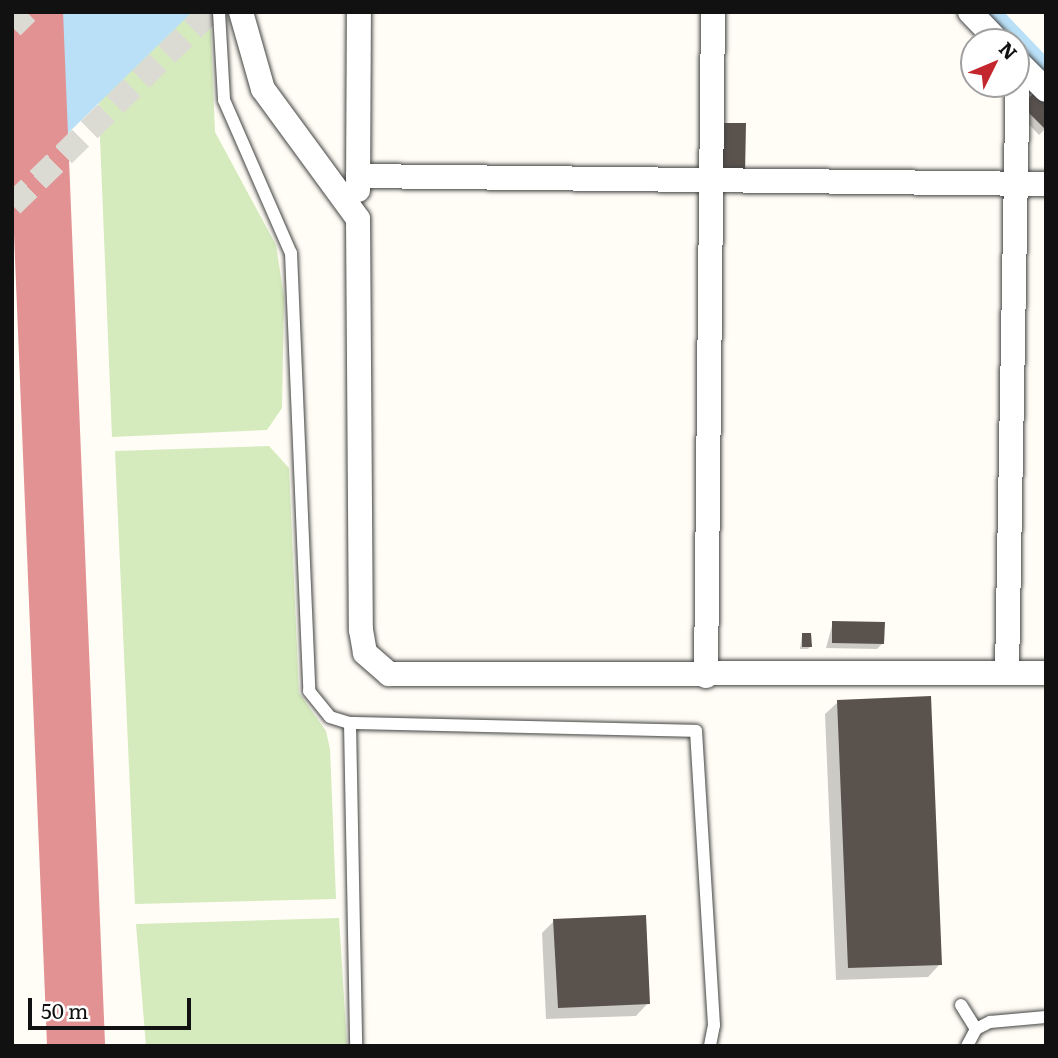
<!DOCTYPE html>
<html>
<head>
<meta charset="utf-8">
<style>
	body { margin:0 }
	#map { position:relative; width:1058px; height:1058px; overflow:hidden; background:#fffdf5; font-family:Literata,serif }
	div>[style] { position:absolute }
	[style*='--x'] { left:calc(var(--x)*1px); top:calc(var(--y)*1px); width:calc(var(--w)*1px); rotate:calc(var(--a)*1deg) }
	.green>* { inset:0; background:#d5ebbd }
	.water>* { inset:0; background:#b9e0f7 }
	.shadow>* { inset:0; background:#0003 }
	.taxiway>* { height:58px; margin:-29px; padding:0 29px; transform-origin:29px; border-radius:29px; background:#e29292 }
	.building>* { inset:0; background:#5a524d }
	.street-tunnel>* { height:24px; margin-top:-12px; transform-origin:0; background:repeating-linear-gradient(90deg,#dbdad3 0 24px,transparent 0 36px) }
	.roads { filter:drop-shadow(0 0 2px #444) drop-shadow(0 0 2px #444) }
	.lane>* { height:12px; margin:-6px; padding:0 6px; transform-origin:6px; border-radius:6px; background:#fff }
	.street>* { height:24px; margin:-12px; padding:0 12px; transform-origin:12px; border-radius:12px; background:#fff }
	span { translate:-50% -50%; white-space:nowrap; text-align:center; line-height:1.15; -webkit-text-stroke:7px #fff; paint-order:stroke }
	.frame { position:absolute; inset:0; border:14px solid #111; pointer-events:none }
	.north { position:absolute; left:960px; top:28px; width:70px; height:70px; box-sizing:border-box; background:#fff; border:2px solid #a0a0a0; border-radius:50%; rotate:47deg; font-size:19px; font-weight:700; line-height:28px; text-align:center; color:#111 }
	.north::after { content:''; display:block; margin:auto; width:24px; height:32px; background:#c4262e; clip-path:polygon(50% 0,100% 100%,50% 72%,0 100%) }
	.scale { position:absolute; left:28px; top:998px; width:163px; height:32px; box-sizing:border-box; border:4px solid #111; border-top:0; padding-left:9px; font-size:21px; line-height:24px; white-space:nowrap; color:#111; -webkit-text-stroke:5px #fff; paint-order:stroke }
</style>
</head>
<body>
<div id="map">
	<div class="green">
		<i style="clip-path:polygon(95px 12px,210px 12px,215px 132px,276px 245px,284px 298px,282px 408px,267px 430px,112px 437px)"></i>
		<i style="clip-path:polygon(269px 446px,289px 468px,299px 693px,326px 731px,330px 749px,336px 899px,135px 904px,115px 451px)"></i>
		<i style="clip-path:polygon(339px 918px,347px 1046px,146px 1046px,136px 924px)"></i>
	</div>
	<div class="water">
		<i style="clip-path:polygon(40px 12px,192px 12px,12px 188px,12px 40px)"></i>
		<i style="clip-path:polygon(979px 12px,1004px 12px,1046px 56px,1046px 81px,1016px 50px,1016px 42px,1008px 42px)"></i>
	</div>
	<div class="shadow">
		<i style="clip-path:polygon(1046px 99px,1046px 128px,1039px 135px,1017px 112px)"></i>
		<i style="clip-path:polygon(833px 622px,883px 643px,877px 649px,826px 648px)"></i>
		<i style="clip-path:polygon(802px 635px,810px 647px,808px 649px,800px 649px)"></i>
		<i style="clip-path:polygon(838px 702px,940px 964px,928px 977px,836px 980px,825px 714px)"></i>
		<i style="clip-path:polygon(554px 921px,648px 1003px,636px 1016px,546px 1019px,542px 933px)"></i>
	</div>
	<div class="taxiway">
		<i style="--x:34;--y:12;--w:1035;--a:87.67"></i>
	</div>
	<div class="building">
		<i style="clip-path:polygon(1038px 89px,1046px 96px,1046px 130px,1021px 105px)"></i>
		<i style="clip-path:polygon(720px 123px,746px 123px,745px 174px,719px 173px)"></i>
		<i style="clip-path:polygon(832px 621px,885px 622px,884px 644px,832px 643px)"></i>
		<i style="clip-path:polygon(802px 633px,811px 633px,812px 647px,802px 647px)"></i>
		<i style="clip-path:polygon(931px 696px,942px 965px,848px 968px,837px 700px)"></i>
		<i style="clip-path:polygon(646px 915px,650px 1004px,558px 1008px,553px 919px)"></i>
	</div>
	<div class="street-tunnel">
		<i style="--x:12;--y:27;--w:21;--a:-45"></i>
		<i style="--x:12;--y:205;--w:277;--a:-44.3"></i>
	</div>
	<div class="roads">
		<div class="lane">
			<i style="--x:219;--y:12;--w:88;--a:86.7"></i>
			<i style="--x:224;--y:100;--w:167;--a:66.4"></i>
			<i style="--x:291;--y:253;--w:438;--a:87.6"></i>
			<i style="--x:309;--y:691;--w:33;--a:51"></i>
			<i style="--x:330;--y:717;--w:21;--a:17"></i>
			<i style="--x:350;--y:723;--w:346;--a:1.3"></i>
			<i style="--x:696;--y:731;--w:295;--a:86.5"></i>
			<i style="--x:714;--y:1025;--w:21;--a:101"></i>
			<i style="--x:350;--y:723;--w:323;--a:88.9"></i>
			<i style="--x:961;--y:1005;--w:28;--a:58"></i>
			<i style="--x:967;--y:1046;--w:19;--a:-62"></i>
			<i style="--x:976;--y:1029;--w:16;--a:-27"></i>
			<i style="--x:990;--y:1022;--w:56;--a:-5.1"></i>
		</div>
		<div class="street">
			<i style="--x:241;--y:12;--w:80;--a:74.1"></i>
			<i style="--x:263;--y:89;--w:161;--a:53.8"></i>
			<i style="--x:358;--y:219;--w:411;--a:89.6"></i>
			<i style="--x:361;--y:630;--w:23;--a:80"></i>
			<i style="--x:365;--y:653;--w:32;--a:41"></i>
			<i style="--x:389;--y:674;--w:657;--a:-0.09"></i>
			<i style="--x:970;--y:12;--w:42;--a:46"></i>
			<i style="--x:1016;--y:60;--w:42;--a:45"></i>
			<i style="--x:358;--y:176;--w:688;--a:0.67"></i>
			<i style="--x:358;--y:190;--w:178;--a:-89.7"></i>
			<i style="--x:1007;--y:672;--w:610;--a:-88.97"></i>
			<i style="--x:706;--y:676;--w:664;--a:-89.4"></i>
		</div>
	</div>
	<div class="frame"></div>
	<div class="north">N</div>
	<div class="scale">50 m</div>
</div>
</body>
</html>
